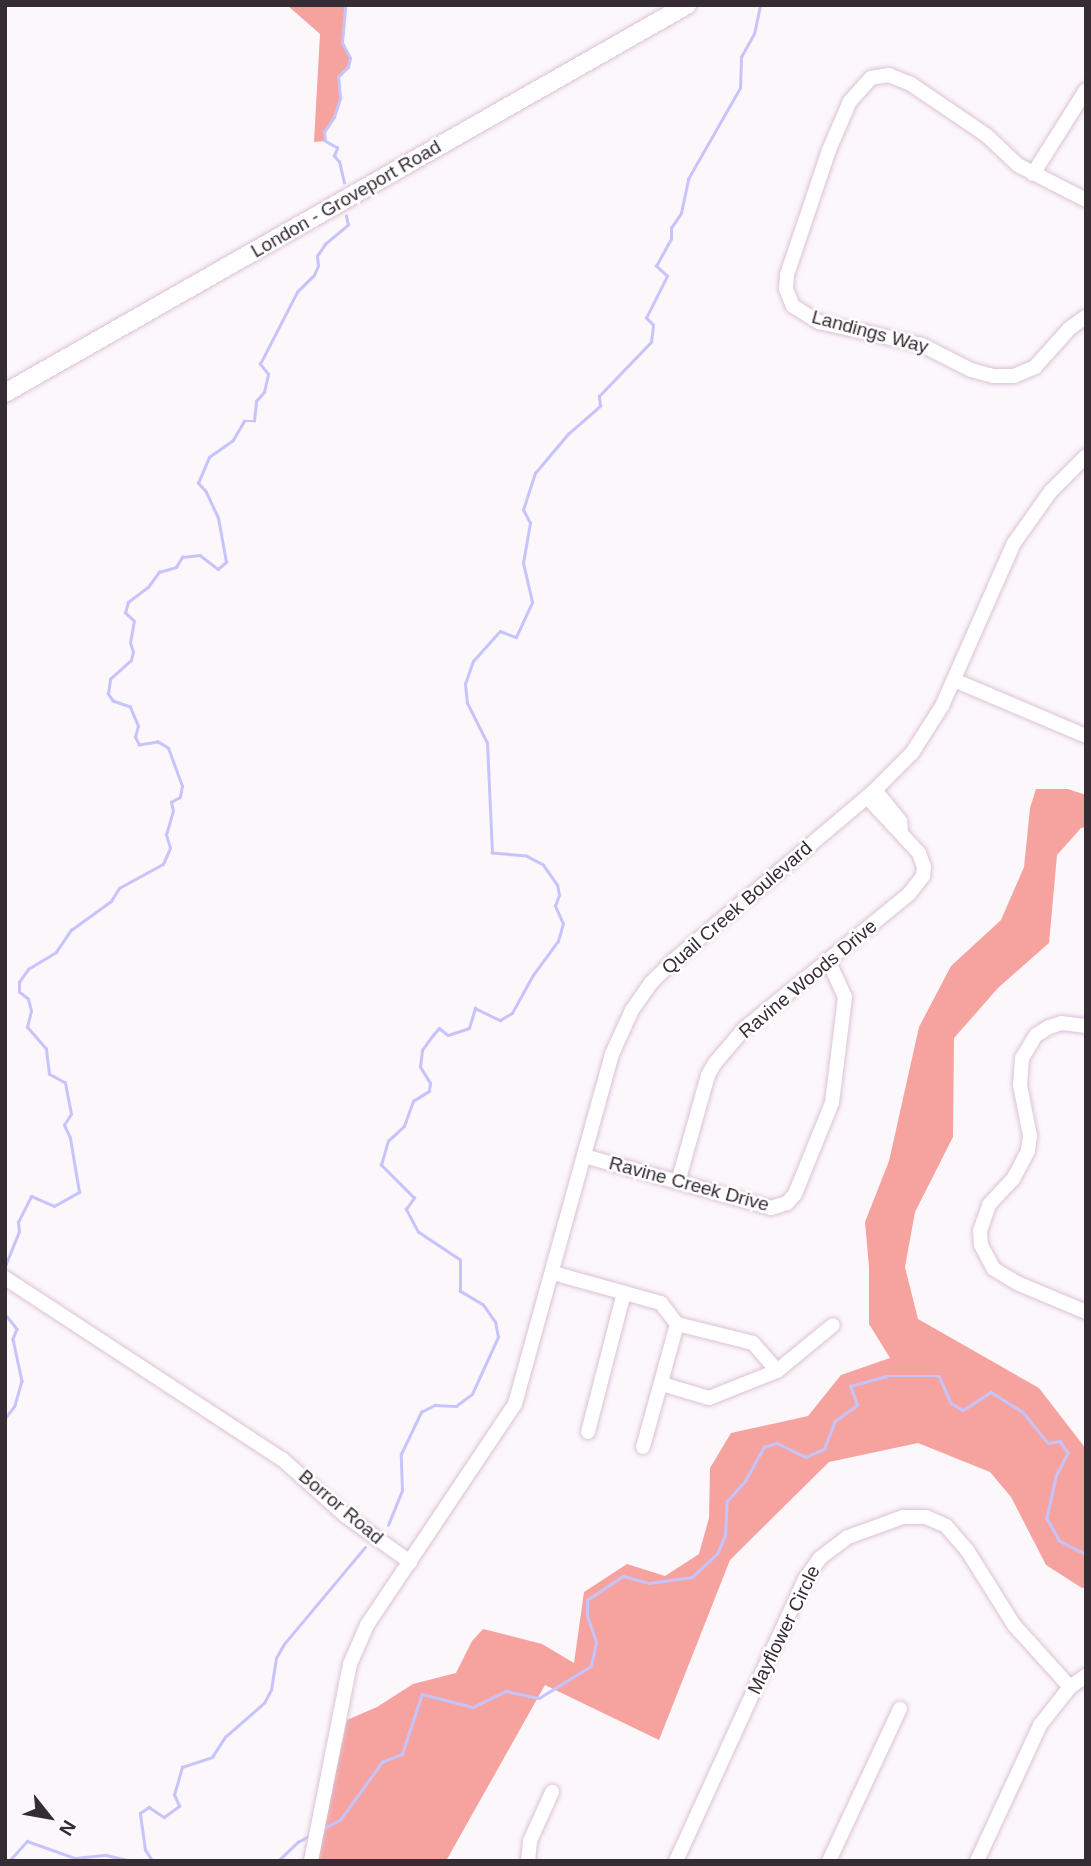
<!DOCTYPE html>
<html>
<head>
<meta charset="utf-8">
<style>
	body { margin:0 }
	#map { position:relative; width:1091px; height:1866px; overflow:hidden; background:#fcf7fb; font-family:Arial,sans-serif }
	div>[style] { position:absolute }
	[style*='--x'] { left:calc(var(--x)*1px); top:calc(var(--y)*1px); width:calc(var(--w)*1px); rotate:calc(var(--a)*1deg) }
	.forest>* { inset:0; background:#f6a39f }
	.stream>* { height:2.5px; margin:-1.25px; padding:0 1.25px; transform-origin:1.25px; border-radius:1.25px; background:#c6c4fa }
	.roads { filter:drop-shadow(0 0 2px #dbc2d5) drop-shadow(0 0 2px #dbc2d5) }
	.minor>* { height:14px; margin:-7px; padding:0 7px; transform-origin:7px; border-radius:7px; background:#fff }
	.major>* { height:18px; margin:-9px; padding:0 9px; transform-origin:9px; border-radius:9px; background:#fff }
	span { translate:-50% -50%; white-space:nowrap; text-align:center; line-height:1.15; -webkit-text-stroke:5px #fff; paint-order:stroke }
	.street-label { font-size:19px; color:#362c33 }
	.frame { position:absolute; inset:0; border:7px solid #362c33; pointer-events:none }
	.north { position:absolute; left:14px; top:1782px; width:70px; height:70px; -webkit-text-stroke:5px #fff; paint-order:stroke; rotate:121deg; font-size:19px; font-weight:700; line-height:28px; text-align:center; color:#362c33 }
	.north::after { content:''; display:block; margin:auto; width:24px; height:32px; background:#362c33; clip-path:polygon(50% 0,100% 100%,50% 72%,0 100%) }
</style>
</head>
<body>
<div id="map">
	<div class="forest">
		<i style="clip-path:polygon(287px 5px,345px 5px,342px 43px,350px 58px,348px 67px,338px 77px,340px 98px,334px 117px,324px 132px,325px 141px,314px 142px,320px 34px)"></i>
		<i style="clip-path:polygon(1036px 789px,1068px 789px,1086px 795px,1086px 827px,1081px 828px,1057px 855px,1049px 943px,998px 988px,954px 1038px,953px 1137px,915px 1212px,905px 1267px,918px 1319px,1039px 1388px,1086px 1449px,1086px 1587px,1082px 1588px,1046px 1565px,1011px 1497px,990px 1472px,918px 1443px,829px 1462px,730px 1560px,659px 1740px,545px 1685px,446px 1861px,317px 1861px,347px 1720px,377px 1707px,413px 1684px,456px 1673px,472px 1641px,483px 1629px,542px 1644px,574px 1663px,584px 1592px,627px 1564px,665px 1576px,699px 1554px,709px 1518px,710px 1468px,731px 1433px,808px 1416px,841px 1375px,890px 1358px,869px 1324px,869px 1267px,865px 1222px,889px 1161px,919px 1027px,951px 966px,1001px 920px,1024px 867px,1030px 808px)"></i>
	</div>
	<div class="stream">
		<i style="--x:344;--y:183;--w:22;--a:-103"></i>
		<i style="--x:339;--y:162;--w:8;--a:-130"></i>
		<i style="--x:334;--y:156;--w:9;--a:-69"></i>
		<i style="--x:337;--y:148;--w:14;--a:-150"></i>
		<i style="--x:325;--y:141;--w:9;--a:-96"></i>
		<i style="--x:324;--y:132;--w:18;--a:-56"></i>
		<i style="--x:334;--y:117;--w:20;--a:-72"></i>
		<i style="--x:340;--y:98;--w:21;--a:-95"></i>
		<i style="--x:338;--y:77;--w:14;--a:-45"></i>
		<i style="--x:348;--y:67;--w:9;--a:-77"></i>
		<i style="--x:350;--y:58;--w:17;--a:-118"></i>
		<i style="--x:342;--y:43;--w:38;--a:-85"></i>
		<i style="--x:5;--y:1266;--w:37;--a:-68"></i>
		<i style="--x:19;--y:1232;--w:10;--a:-96"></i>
		<i style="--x:18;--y:1222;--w:29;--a:-63"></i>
		<i style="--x:31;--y:1196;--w:25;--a:23"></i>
		<i style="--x:54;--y:1206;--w:29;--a:-29"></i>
		<i style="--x:79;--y:1192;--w:55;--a:-99.5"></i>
		<i style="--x:70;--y:1138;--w:14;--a:-115"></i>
		<i style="--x:64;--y:1125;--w:13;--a:-58"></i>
		<i style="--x:71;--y:1114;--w:32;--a:-101"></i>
		<i style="--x:65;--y:1083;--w:18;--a:-151"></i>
		<i style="--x:49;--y:1074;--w:25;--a:-97"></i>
		<i style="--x:46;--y:1049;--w:29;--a:-131"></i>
		<i style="--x:27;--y:1027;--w:16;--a:-76"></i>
		<i style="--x:31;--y:1011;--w:12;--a:-104"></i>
		<i style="--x:28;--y:999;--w:11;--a:-142"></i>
		<i style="--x:19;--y:992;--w:10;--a:-90"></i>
		<i style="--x:19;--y:982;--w:16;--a:-55"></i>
		<i style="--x:28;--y:969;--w:33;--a:-31"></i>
		<i style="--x:56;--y:952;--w:27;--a:-56"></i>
		<i style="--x:71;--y:930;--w:49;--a:-35.9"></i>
		<i style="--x:111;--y:901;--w:15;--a:-58"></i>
		<i style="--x:119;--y:888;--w:50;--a:-28.6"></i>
		<i style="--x:163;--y:864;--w:17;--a:-66"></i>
		<i style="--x:170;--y:848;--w:14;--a:-107"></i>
		<i style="--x:166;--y:835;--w:25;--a:-74"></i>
		<i style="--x:173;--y:811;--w:9;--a:-103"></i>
		<i style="--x:171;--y:802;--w:10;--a:-29"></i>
		<i style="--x:180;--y:797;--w:11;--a:-80"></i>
		<i style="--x:182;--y:786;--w:40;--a:-110.2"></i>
		<i style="--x:168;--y:748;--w:12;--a:-149"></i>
		<i style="--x:158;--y:742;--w:19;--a:171"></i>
		<i style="--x:139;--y:745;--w:9;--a:-117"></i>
		<i style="--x:135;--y:737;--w:11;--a:-75"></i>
		<i style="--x:138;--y:726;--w:21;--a:-113"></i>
		<i style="--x:130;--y:707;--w:18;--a:-161"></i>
		<i style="--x:113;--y:701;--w:9;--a:-126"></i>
		<i style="--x:108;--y:694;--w:15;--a:-82"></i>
		<i style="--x:110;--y:679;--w:28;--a:-42"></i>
		<i style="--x:131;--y:660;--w:8;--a:-76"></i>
		<i style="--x:133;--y:652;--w:9;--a:-108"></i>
		<i style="--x:130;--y:643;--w:22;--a:-80"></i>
		<i style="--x:134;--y:621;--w:12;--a:-138"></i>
		<i style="--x:125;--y:613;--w:11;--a:-75"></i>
		<i style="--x:128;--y:602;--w:25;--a:-37"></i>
		<i style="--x:148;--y:587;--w:19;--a:-54"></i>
		<i style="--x:159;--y:572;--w:18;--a:-16"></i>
		<i style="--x:176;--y:567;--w:12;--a:-59"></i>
		<i style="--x:182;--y:557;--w:18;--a:-6"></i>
		<i style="--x:200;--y:555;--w:23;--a:38"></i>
		<i style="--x:218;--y:569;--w:11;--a:-41"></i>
		<i style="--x:226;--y:562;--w:45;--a:-100.3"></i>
		<i style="--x:218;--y:518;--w:29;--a:-115"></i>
		<i style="--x:206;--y:492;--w:12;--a:-132"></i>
		<i style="--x:198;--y:483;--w:28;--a:-67"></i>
		<i style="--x:209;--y:457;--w:29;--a:-35"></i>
		<i style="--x:233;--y:440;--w:22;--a:-60"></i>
		<i style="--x:244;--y:421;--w:10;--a:0"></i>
		<i style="--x:254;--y:421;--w:20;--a:-84"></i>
		<i style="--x:256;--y:401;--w:12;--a:-48"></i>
		<i style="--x:264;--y:392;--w:18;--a:-77"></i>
		<i style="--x:268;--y:374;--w:13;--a:-129"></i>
		<i style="--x:260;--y:364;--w:81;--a:-62.8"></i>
		<i style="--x:297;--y:292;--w:24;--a:-45"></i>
		<i style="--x:314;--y:275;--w:10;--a:-66"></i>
		<i style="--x:318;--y:266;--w:10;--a:-96"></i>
		<i style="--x:317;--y:256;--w:14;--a:-56"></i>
		<i style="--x:325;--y:244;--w:30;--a:-40"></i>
		<i style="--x:348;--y:225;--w:9;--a:-103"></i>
		<i style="--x:5;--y:1314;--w:19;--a:51"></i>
		<i style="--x:17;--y:1329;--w:11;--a:112"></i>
		<i style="--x:13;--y:1339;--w:43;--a:77.9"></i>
		<i style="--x:22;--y:1381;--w:26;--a:106"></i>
		<i style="--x:15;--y:1406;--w:16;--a:128"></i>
		<i style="--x:388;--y:1525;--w:37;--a:-68"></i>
		<i style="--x:402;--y:1491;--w:37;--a:-92"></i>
		<i style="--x:401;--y:1454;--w:47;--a:-64.5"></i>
		<i style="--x:421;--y:1412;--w:16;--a:-27"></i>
		<i style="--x:435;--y:1405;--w:21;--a:3"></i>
		<i style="--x:456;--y:1406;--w:20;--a:-37"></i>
		<i style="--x:472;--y:1394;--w:63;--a:-65.5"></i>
		<i style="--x:498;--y:1337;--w:15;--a:-101"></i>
		<i style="--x:495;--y:1322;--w:21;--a:-125"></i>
		<i style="--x:483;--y:1305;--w:27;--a:-149"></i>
		<i style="--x:460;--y:1291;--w:31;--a:-90"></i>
		<i style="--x:460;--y:1260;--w:50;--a:-146.3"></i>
		<i style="--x:418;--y:1232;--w:26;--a:-118"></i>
		<i style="--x:406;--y:1209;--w:14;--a:-54"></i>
		<i style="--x:414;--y:1198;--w:47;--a:-135"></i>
		<i style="--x:381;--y:1165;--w:25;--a:-74"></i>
		<i style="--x:388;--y:1141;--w:22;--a:-43"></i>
		<i style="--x:404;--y:1126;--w:27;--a:-70"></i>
		<i style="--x:413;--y:1101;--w:19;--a:-32"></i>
		<i style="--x:429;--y:1091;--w:8;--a:-83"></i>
		<i style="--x:430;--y:1083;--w:19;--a:-122"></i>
		<i style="--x:420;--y:1067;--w:17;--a:-83"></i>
		<i style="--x:422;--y:1050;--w:19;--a:-54"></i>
		<i style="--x:433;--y:1035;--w:9;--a:-49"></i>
		<i style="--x:439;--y:1028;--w:11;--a:38"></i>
		<i style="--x:448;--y:1035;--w:22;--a:-18"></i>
		<i style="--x:469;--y:1028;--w:21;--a:-73"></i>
		<i style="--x:475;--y:1008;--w:28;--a:26"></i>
		<i style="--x:500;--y:1020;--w:14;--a:-30"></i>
		<i style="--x:512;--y:1013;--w:43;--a:-61.1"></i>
		<i style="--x:533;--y:975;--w:42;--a:-53.7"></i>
		<i style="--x:558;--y:941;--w:18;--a:-74"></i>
		<i style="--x:563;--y:924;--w:20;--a:-114"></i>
		<i style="--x:555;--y:906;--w:12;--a:-70"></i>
		<i style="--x:559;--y:895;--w:10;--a:-101"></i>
		<i style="--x:557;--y:885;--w:24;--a:-125"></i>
		<i style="--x:543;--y:865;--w:19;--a:-152"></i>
		<i style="--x:526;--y:856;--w:34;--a:-175"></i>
		<i style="--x:492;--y:853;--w:110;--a:-92.6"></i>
		<i style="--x:487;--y:743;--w:45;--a:-116.6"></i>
		<i style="--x:467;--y:703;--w:19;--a:-96"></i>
		<i style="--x:465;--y:684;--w:24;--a:-71"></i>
		<i style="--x:473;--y:661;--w:40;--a:-48"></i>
		<i style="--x:500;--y:631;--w:17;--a:21"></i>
		<i style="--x:516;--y:637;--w:38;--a:-65"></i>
		<i style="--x:532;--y:602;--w:40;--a:-103"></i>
		<i style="--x:523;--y:563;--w:41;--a:-80.1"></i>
		<i style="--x:530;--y:523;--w:15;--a:-118"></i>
		<i style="--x:523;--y:510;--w:39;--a:-72"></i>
		<i style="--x:535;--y:473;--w:51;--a:-49.8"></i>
		<i style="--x:568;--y:434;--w:43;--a:-41.2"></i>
		<i style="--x:600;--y:406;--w:10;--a:-96"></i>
		<i style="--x:599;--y:396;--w:75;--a:-46.1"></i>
		<i style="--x:651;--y:342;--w:17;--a:-83"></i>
		<i style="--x:653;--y:325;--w:10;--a:-135"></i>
		<i style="--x:646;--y:318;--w:47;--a:-63.4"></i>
		<i style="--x:667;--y:276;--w:15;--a:-138"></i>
		<i style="--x:656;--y:266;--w:31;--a:-61"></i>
		<i style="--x:671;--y:239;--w:11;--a:-90"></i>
		<i style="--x:671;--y:228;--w:18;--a:-56"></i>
		<i style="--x:681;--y:213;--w:35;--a:-78"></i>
		<i style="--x:688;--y:179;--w:105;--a:-60.3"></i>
		<i style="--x:740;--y:88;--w:31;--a:-88"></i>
		<i style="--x:741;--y:57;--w:26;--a:-61"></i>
		<i style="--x:754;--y:34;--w:30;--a:-78"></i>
		<i style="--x:322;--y:1829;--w:20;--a:-27"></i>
		<i style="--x:340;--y:1820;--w:72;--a:-54.1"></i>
		<i style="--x:382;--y:1762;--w:22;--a:-22"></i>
		<i style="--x:402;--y:1754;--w:63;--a:-71.6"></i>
		<i style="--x:422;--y:1694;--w:53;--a:14.3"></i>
		<i style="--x:473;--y:1707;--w:37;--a:-26"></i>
		<i style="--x:506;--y:1691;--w:34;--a:12"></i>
		<i style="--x:539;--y:1698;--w:61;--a:-31.6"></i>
		<i style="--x:591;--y:1666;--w:25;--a:-78"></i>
		<i style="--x:596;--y:1642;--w:28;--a:-109"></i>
		<i style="--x:587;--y:1616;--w:16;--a:-90"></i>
		<i style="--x:587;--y:1600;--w:43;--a:-33.7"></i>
		<i style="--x:623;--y:1576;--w:27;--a:15"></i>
		<i style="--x:649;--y:1583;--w:43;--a:-7.9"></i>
		<i style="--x:692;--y:1577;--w:34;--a:-43"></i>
		<i style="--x:717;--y:1554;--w:21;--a:-67"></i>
		<i style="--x:725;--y:1535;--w:34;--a:-87"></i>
		<i style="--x:727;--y:1501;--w:27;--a:-48"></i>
		<i style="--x:745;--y:1481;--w:39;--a:-61"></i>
		<i style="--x:764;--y:1447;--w:14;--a:-17"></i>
		<i style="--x:777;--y:1443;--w:32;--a:26"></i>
		<i style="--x:806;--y:1457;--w:20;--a:-24"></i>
		<i style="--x:824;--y:1449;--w:30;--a:-69"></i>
		<i style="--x:835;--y:1421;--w:27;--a:-36"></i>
		<i style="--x:857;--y:1405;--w:20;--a:-110"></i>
		<i style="--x:850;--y:1386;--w:38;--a:-15"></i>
		<i style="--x:887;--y:1376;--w:52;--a:0"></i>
		<i style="--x:939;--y:1376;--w:30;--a:66"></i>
		<i style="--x:951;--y:1403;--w:14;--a:30"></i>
		<i style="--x:963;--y:1410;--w:33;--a:-33"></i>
		<i style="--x:991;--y:1392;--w:38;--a:32"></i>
		<i style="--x:1023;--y:1412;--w:40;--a:51"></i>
		<i style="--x:1048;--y:1443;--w:12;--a:-9"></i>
		<i style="--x:1060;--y:1441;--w:14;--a:56"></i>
		<i style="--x:1068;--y:1453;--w:27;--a:117"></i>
		<i style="--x:1056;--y:1477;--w:42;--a:102.4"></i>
		<i style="--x:1047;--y:1518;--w:26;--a:61"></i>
		<i style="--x:1060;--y:1541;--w:29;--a:27"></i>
		<i style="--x:9;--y:1861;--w:27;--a:-48"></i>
		<i style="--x:27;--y:1841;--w:51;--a:19.5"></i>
		<i style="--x:75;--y:1858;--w:31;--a:-6"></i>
		<i style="--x:106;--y:1855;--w:28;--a:13"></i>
		<i style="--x:152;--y:1861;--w:13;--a:-122"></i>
		<i style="--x:145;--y:1850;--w:37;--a:-98"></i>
		<i style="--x:140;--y:1813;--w:11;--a:-34"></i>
		<i style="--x:149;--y:1807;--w:18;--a:34"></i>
		<i style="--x:164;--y:1817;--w:19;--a:-36"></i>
		<i style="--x:179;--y:1806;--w:12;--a:-114"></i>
		<i style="--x:174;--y:1795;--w:29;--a:-74"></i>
		<i style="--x:182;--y:1767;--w:32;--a:-18"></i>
		<i style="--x:212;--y:1757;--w:24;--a:-57"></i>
		<i style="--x:225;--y:1737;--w:52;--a:-41.1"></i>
		<i style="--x:264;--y:1703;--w:15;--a:-62"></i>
		<i style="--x:271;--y:1690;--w:32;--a:-81"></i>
		<i style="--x:276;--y:1658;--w:16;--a:-60"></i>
		<i style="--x:284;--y:1644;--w:126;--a:-50.1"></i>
		<i style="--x:278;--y:1861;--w:28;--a:-44"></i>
		<i style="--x:298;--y:1842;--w:14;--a:-30"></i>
	</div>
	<div class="roads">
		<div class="minor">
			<i style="--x:1033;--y:174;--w:99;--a:-57.8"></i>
			<i style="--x:1086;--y:200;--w:76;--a:-152.8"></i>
			<i style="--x:1018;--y:165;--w:44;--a:-136.8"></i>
			<i style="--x:986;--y:135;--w:91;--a:-145.8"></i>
			<i style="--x:911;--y:84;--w:24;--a:-158"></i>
			<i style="--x:889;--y:75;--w:18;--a:171"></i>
			<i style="--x:871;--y:78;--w:31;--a:132"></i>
			<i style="--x:850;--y:101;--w:53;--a:113.2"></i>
			<i style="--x:829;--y:150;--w:132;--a:108.6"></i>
			<i style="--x:787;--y:275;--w:14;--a:94"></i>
			<i style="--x:786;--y:289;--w:18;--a:68"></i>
			<i style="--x:793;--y:306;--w:31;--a:32"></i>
			<i style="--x:819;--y:322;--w:106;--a:12.6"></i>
			<i style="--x:922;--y:345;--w:55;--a:27"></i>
			<i style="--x:971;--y:370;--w:23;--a:15"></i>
			<i style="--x:993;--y:376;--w:21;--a:0"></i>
			<i style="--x:1014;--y:376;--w:23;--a:-23"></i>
			<i style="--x:1035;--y:367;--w:52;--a:-48.1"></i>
			<i style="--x:1070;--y:328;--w:19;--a:-35"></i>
			<i style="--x:954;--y:680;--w:143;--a:23"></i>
			<i style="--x:875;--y:790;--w:40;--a:51"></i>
			<i style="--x:900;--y:821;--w:8;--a:83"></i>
			<i style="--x:1086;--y:1026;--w:24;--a:-173"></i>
			<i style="--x:1062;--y:1023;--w:14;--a:163"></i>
			<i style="--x:1049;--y:1027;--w:15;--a:148"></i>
			<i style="--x:1036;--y:1035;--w:27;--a:121"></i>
			<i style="--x:1022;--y:1058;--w:27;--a:94"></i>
			<i style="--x:1020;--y:1085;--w:52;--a:78.9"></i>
			<i style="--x:1030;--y:1136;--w:15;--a:98"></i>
			<i style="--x:1028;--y:1151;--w:32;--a:118"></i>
			<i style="--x:1013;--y:1179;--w:35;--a:133"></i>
			<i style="--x:989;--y:1205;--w:28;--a:109"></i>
			<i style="--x:980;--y:1231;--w:14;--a:86"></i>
			<i style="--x:981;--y:1245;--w:27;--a:62"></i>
			<i style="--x:994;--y:1269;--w:27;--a:31"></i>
			<i style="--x:1017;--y:1283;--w:75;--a:22.8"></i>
			<i style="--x:584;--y:1156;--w:194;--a:15.5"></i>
			<i style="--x:771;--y:1208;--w:17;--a:-17"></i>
			<i style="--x:787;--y:1203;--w:12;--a:-48"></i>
			<i style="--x:795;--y:1194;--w:98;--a:-67.9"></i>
			<i style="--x:832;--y:1103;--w:107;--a:-83"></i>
			<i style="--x:845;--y:997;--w:41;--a:-114.7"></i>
			<i style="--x:678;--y:1182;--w:111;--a:-74.3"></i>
			<i style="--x:708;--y:1075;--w:14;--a:-60"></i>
			<i style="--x:715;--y:1063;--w:45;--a:-49.5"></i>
			<i style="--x:744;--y:1029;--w:213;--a:-39.3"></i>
			<i style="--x:909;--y:894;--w:23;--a:-52"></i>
			<i style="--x:923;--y:876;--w:9;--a:-84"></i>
			<i style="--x:924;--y:867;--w:15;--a:-110"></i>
			<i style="--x:919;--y:853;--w:76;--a:-132.9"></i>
			<i style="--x:553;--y:1273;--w:112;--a:15.5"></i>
			<i style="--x:661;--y:1303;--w:26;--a:53"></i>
			<i style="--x:677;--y:1324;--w:78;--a:14"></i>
			<i style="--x:753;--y:1343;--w:37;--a:49"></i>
			<i style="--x:5;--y:1278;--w:331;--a:33.2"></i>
			<i style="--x:282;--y:1459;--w:86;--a:41.7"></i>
			<i style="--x:346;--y:1516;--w:79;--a:35.7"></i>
			<i style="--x:662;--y:1384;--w:49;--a:16.6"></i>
			<i style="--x:709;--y:1398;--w:73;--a:-21.7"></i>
			<i style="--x:777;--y:1371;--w:72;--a:-39.4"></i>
			<i style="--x:588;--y:1432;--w:144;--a:-75.5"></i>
			<i style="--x:643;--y:1447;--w:128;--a:-74.5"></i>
			<i style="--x:311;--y:1861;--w:201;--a:-78.8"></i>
			<i style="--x:350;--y:1664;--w:43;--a:-66.4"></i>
			<i style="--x:367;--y:1625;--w:266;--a:-56.2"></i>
			<i style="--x:515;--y:1404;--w:363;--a:-74.5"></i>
			<i style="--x:612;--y:1054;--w:48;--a:-65.6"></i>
			<i style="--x:632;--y:1010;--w:33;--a:-55"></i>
			<i style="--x:651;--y:983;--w:33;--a:-45"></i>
			<i style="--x:674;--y:960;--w:263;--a:-40.2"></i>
			<i style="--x:875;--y:790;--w:52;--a:-45"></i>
			<i style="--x:912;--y:753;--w:56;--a:-57.4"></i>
			<i style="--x:942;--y:706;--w:178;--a:-66.2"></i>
			<i style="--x:1014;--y:543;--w:64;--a:-54.6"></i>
			<i style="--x:1051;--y:491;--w:49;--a:-45"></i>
			<i style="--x:528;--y:1861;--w:20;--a:-84"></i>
			<i style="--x:530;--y:1841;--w:54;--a:-65.8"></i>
			<i style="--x:676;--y:1861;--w:310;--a:-65.4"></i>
			<i style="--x:805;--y:1579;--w:26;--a:-54"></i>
			<i style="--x:820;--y:1558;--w:35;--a:-37"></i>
			<i style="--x:848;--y:1537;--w:59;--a:-20"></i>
			<i style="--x:903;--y:1517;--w:23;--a:0"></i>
			<i style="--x:926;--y:1517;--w:22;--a:24"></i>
			<i style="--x:946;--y:1526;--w:32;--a:49"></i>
			<i style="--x:967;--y:1550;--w:89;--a:57.9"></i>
			<i style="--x:1014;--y:1625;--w:84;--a:47.9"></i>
			<i style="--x:829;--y:1861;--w:168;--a:-65"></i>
			<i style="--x:977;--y:1861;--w:150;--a:-65.1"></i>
			<i style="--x:1040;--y:1725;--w:48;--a:-51.7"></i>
			<i style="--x:1070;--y:1687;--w:19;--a:-35"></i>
		</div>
		<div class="major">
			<i style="--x:5;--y:393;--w:785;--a:-29.64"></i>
		</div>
	</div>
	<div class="street-label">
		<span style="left:346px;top:199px;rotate:-30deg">London - Groveport Road</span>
		<span style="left:870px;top:332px;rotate:15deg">Landings Way</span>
		<span style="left:737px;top:908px;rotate:-41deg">Quail Creek Boulevard</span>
		<span style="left:808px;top:979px;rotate:-40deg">Ravine Woods Drive</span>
		<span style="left:689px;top:1184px;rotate:15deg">Ravine Creek Drive</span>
		<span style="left:341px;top:1507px;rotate:40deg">Borror Road</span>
		<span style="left:784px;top:1630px;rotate:-64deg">Mayflower Circle</span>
	</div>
	<div class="frame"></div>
	<div class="north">N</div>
</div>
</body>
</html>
